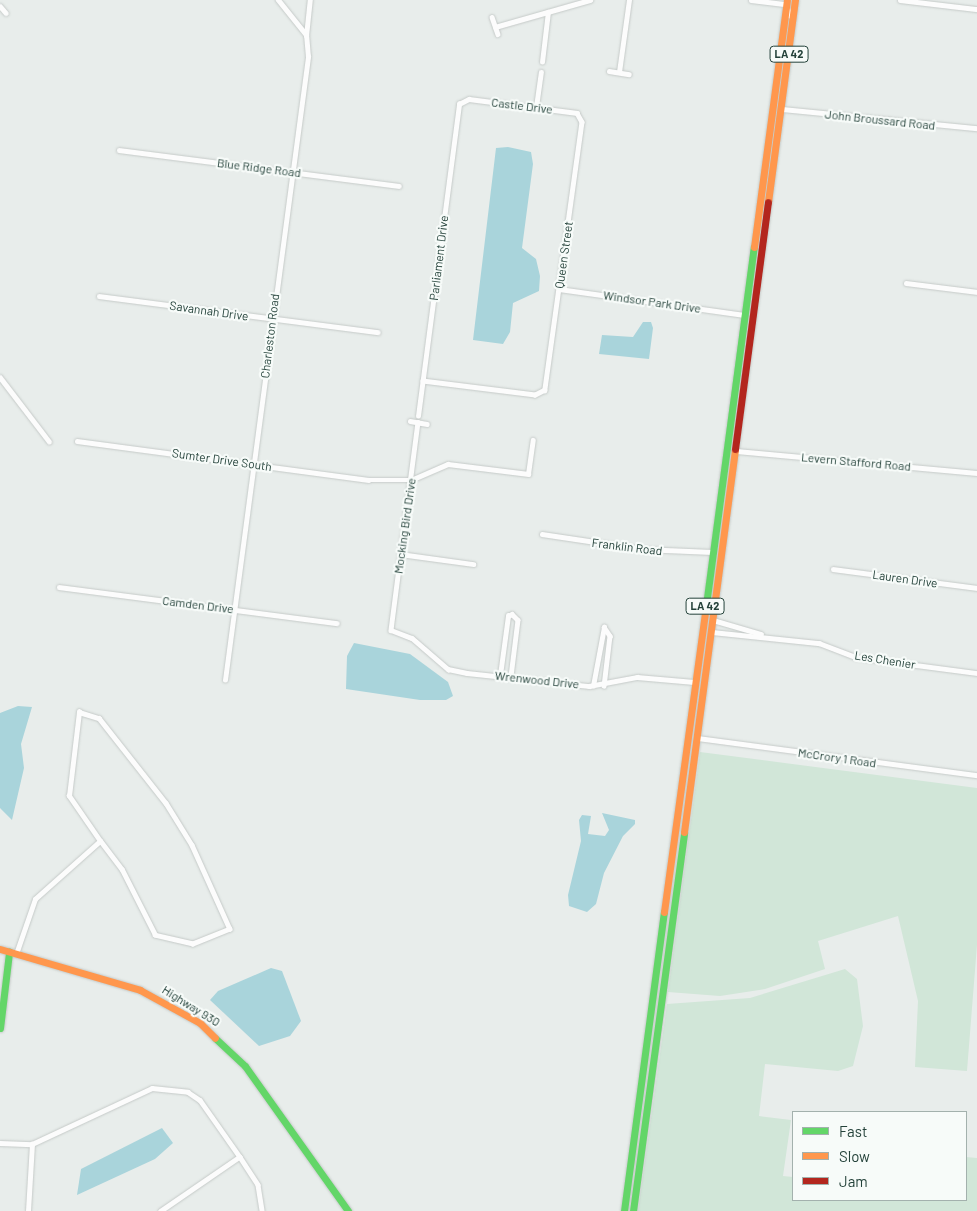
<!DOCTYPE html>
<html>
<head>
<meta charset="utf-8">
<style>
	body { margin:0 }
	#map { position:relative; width:977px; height:1211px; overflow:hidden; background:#e8edeb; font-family:Barlow,sans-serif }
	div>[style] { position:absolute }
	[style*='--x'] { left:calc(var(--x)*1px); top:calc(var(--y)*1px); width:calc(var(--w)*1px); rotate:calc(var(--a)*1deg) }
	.green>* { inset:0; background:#d1e6d8 }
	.water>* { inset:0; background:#a9d4db }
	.roads { filter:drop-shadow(0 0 1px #c5cac8) drop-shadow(0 0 1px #c5cac8) }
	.street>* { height:4.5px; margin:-2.25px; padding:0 2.25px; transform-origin:2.25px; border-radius:2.25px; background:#fcfcfc }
	.fast>* { height:7px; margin:-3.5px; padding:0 3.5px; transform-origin:3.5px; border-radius:3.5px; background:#63d668 }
	.slow>* { height:7px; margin:-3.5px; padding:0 3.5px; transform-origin:3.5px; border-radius:3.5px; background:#ff974d }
	.jam>* { height:7px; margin:-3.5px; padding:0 3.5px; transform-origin:3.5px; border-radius:3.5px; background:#b3261e }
	span { translate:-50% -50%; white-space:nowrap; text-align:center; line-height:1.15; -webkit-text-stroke:4.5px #f7fbf9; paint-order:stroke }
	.shield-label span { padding:1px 4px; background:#f7fbf9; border:1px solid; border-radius:4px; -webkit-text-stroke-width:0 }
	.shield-label { font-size:11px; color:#24423a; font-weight:700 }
	.street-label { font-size:12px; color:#24423a }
	.legend { position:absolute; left:792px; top:1111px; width:175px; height:90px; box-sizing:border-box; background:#f7fbf9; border:1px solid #a3b1ad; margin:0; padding:6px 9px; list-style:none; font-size:15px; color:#24423a }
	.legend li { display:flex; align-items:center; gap:10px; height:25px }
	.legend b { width:25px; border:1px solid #a3b1ad }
</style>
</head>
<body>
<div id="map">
	<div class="green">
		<i style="clip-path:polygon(700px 752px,977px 788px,977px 945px,967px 1071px,915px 1067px,918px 1001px,898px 916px,818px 941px,825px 969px,765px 989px,720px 996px,668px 992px)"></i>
		<i style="clip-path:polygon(845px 969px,857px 979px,863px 1026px,853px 1066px,838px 1071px,765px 1064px,759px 1116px,791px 1120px,783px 1176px,793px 1177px,793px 1200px,966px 1200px,966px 1157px,977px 1158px,977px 1211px,638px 1211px,667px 1004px,750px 998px)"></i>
	</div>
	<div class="water">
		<i style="clip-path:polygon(508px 147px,531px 152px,533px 164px,522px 248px,536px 259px,540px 276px,539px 291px,513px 303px,510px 332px,503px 344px,473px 340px,496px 148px)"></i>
		<i style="clip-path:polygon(643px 322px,651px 322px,653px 328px,649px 359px,599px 354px,602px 335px,633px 337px)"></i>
		<i style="clip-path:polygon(354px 643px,410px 654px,448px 682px,453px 696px,446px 700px,420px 700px,346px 689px,347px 656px)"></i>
		<i style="clip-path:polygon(18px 706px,32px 707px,21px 744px,24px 768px,12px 820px,0 808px,0 713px)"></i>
		<i style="clip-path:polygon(602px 813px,635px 820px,635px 824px,623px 836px,604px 873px,596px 904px,587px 912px,569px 906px,568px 895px,581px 841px,579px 820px,582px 815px,591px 816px,588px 834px,605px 836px,609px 830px)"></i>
		<i style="clip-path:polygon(271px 968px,282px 971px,301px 1021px,290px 1036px,259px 1046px,210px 1000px,218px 991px)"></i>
		<i style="clip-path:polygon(162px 1128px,173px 1143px,155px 1159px,77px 1195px,81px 1169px)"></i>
	</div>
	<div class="roads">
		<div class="street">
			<i style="--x:751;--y:0;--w:35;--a:7"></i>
			<i style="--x:786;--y:4;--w:12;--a:70"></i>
			<i style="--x:900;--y:0;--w:78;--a:6.7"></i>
			<i style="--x:0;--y:6;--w:9;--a:49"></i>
			<i style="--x:492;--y:17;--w:18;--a:71"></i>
			<i style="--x:495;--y:27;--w:99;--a:-15.9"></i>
			<i style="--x:306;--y:36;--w:36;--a:-84"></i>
			<i style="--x:542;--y:62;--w:50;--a:-83.2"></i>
			<i style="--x:609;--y:71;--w:20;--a:9"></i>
			<i style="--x:619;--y:72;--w:73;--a:-82.1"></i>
			<i style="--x:536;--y:107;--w:35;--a:-82"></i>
			<i style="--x:782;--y:109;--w:196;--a:5.6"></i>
			<i style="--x:119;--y:150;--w:282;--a:7.3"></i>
			<i style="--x:906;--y:283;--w:72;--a:7.2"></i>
			<i style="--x:559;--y:289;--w:187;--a:8"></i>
			<i style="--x:99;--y:296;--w:281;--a:7.4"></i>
			<i style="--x:0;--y:377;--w:81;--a:52.6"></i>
			<i style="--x:418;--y:416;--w:315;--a:-82.5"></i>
			<i style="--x:459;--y:104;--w:11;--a:-27"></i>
			<i style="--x:469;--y:99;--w:109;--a:7.4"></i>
			<i style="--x:577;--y:113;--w:10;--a:61"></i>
			<i style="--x:582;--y:122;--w:271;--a:97.9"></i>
			<i style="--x:545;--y:390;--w:11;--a:153"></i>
			<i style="--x:535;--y:395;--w:113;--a:-172.9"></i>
			<i style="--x:410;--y:421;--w:17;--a:10"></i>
			<i style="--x:418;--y:422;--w:210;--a:97.4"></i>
			<i style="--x:391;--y:630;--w:22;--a:21"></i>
			<i style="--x:412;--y:638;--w:48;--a:40.7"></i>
			<i style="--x:448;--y:669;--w:19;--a:12"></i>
			<i style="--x:467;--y:673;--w:123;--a:6.1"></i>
			<i style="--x:589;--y:686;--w:49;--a:-10.6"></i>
			<i style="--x:637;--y:677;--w:57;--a:5"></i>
			<i style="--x:77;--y:441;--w:294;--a:7.6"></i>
			<i style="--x:368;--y:480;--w:43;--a:0"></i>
			<i style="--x:411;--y:480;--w:40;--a:-23.4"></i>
			<i style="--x:448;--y:464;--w:81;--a:7.1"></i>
			<i style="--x:528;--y:474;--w:34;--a:-82"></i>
			<i style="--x:736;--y:451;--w:242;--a:5.2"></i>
			<i style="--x:542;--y:534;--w:101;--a:8.5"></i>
			<i style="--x:642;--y:549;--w:70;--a:2.5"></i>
			<i style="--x:400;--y:554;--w:74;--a:7.8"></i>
			<i style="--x:833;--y:569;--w:145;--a:7.5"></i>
			<i style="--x:59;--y:587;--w:280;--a:7.4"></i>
			<i style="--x:713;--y:620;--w:50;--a:16.3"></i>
			<i style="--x:712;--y:632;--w:108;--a:5.9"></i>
			<i style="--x:819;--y:643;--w:39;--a:21"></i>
			<i style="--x:855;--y:657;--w:123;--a:7.5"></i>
			<i style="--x:500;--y:675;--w:60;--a:-82.3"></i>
			<i style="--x:508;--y:616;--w:4;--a:-27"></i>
			<i style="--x:512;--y:614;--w:8;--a:45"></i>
			<i style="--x:518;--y:620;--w:56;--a:97.1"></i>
			<i style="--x:225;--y:680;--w:629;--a:-82.41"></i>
			<i style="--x:308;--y:57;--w:22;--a:-95"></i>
			<i style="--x:306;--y:35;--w:45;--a:-128.7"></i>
			<i style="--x:593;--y:686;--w:60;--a:-79.4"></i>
			<i style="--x:604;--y:627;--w:11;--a:56"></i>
			<i style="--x:610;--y:636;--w:50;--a:96.8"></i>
			<i style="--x:698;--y:738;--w:281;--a:7.6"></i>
			<i style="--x:16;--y:954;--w:58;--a:-70.9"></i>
			<i style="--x:35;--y:899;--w:87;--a:-41.7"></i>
			<i style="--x:100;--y:841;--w:55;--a:-124.6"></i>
			<i style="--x:69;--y:796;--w:85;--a:-83.2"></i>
			<i style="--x:79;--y:712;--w:21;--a:17"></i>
			<i style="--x:99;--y:718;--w:108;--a:51.8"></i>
			<i style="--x:166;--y:803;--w:49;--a:58.2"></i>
			<i style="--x:192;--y:845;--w:92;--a:65.7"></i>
			<i style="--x:230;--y:929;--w:40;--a:158"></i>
			<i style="--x:193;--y:944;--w:39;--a:-167"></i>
			<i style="--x:155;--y:935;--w:73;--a:-116.9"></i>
			<i style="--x:122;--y:870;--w:36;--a:-127"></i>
			<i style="--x:0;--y:1143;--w:32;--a:2"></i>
			<i style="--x:32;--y:1144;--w:132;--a:-25"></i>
			<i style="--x:152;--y:1088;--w:36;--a:6"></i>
			<i style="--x:188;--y:1092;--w:14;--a:34"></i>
			<i style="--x:200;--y:1100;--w:70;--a:54.9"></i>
			<i style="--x:240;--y:1157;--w:96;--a:145.6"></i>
			<i style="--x:240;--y:1157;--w:33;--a:57"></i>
			<i style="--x:258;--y:1185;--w:26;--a:81"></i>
			<i style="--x:28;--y:1211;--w:67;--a:-86.6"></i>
		</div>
		<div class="fast">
			<i style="--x:706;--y:605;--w:361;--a:-82.4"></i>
			<i style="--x:0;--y:1028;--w:77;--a:-83.2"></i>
			<i style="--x:215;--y:1038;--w:41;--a:43"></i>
			<i style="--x:245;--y:1066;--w:178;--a:54.6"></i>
			<i style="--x:624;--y:1211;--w:302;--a:-82.4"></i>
			<i style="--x:633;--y:1211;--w:382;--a:-82.3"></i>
		</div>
		<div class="slow">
			<i style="--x:768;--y:202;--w:204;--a:-82.4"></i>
			<i style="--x:754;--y:247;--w:249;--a:-82.4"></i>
			<i style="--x:684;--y:832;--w:386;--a:-82.4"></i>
			<i style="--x:664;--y:912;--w:310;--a:-82.2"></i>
			<i style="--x:0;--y:949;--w:146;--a:16.3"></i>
			<i style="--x:140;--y:990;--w:68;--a:28.8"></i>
			<i style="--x:200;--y:1023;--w:21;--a:45"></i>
		</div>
		<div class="jam">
			<i style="--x:735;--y:449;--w:249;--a:-82.4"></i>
		</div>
	</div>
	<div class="shield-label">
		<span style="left:789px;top:54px">LA 42</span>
		<span style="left:705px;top:606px">LA 42</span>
	</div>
	<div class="street-label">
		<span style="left:522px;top:106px;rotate:7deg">Castle Drive</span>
		<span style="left:880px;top:120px;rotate:6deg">John Broussard Road</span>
		<span style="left:259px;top:168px;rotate:7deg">Blue Ridge Road</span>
		<span style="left:564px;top:255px;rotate:-82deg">Queen Street</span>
		<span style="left:439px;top:258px;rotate:-83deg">Parliament Drive</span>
		<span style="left:652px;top:302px;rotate:8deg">Windsor Park Drive</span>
		<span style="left:209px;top:311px;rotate:8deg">Savannah Drive</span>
		<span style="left:270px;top:336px;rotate:-83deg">Charleston Road</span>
		<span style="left:222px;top:460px;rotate:8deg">Sumter Drive South</span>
		<span style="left:856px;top:462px;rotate:5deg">Levern Stafford Road</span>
		<span style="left:405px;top:526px;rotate:-82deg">Mocking Bird Drive</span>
		<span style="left:627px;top:547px;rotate:7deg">Franklin Road</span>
		<span style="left:905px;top:579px;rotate:8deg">Lauren Drive</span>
		<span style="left:198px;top:605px;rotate:7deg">Camden Drive</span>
		<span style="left:885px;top:660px;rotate:9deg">Les Chenier</span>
		<span style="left:537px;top:680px;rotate:6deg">Wrenwood Drive</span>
		<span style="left:837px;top:758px;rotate:8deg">McCrory 1 Road</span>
		<span style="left:191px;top:1006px;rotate:32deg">Highway 930</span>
	</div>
	<ul class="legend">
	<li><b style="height:6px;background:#63d668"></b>Fast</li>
	<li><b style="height:6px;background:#ff974d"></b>Slow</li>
	<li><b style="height:6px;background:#b3261e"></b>Jam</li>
	</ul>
</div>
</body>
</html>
